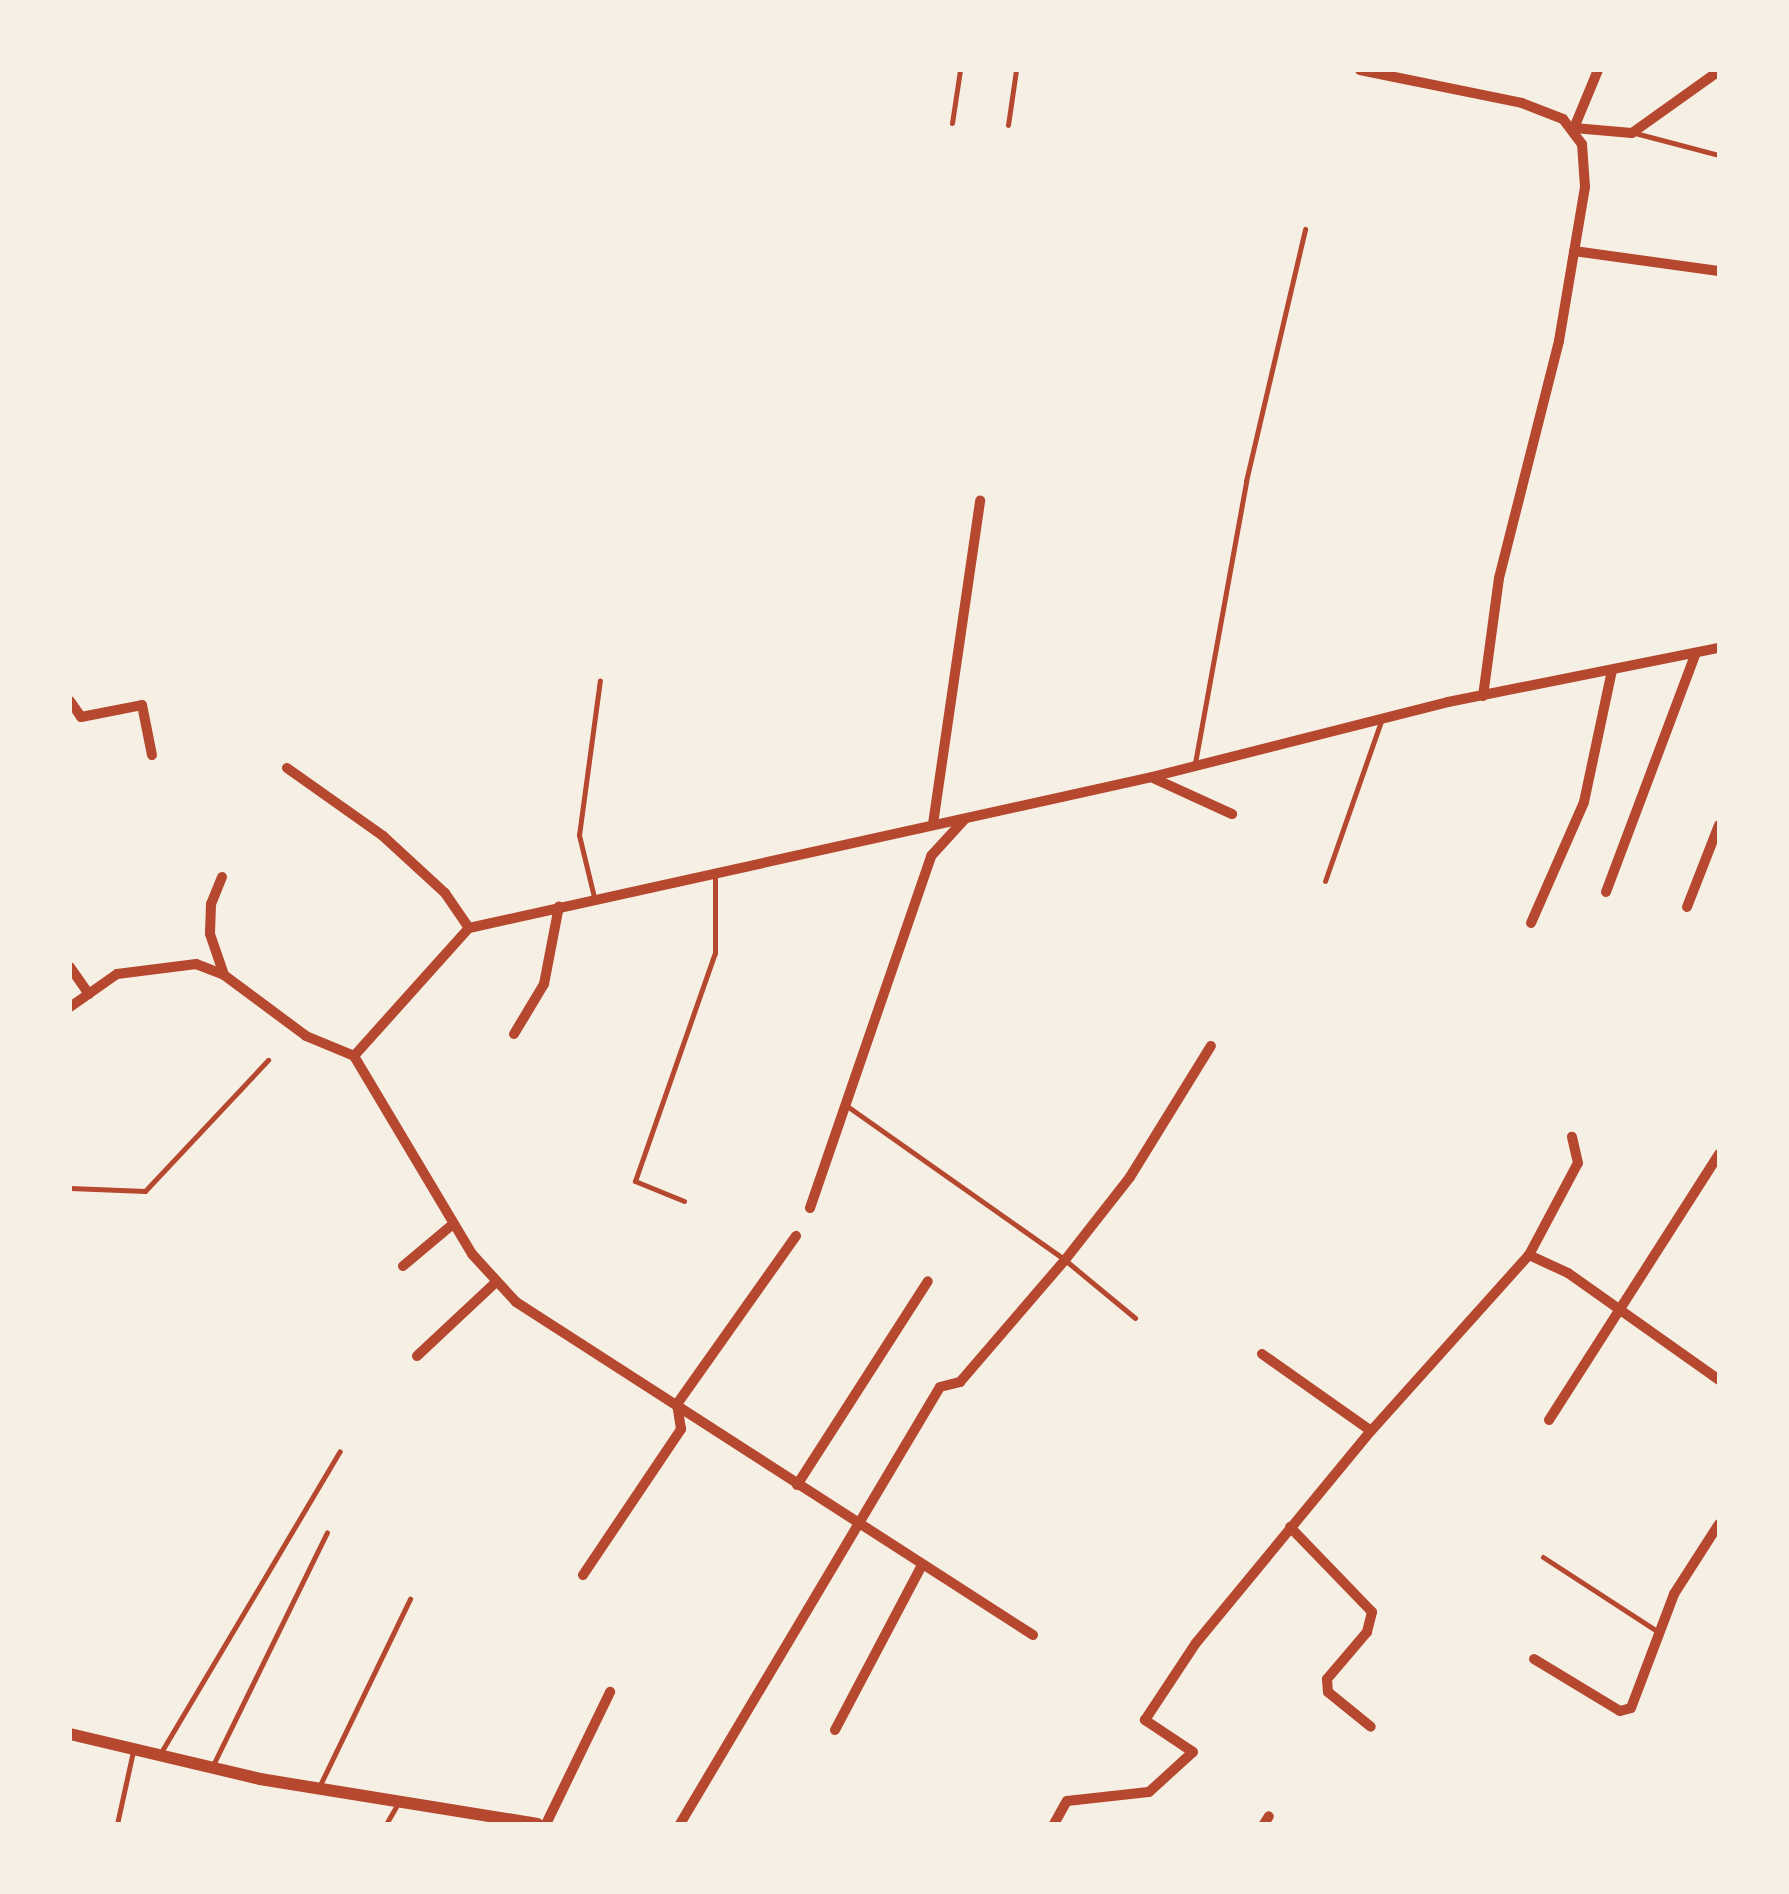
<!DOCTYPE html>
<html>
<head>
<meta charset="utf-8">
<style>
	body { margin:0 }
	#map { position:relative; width:1789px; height:1894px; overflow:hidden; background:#f6efe4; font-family:Overpass,sans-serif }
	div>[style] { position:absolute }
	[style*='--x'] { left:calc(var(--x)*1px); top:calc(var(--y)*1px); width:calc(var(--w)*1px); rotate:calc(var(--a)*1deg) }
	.service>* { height:5px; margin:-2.5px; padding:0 2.5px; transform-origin:2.5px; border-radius:2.5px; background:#b5482f }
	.minor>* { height:10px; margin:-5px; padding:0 5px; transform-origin:5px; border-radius:5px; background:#b5482f }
	.tertiary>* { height:12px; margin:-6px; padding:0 6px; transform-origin:6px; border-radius:6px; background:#b5482f }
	span { translate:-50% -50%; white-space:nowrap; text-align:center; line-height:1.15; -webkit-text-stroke:10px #f6efe4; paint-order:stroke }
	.frame { position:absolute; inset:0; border:72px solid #f6efe4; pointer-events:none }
</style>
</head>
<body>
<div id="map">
	<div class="service">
		<i style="--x:952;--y:123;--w:54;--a:-81.4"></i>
		<i style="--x:1008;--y:125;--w:56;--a:-81.7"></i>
		<i style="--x:1635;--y:133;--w:87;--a:14.7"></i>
		<i style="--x:1195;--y:763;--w:287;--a:-79.7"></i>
		<i style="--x:1246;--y:481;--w:259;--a:-76.8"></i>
		<i style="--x:1325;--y:881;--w:170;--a:-70.7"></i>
		<i style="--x:594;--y:897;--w:64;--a:-103.6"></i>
		<i style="--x:579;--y:835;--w:156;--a:-82.3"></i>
		<i style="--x:847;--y:1106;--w:267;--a:35.2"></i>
		<i style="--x:1065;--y:1260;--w:91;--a:39.6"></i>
		<i style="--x:70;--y:1188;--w:75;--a:2.3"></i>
		<i style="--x:145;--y:1191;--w:180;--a:-46.8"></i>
		<i style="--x:684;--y:1201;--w:53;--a:-157.8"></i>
		<i style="--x:635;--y:1181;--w:242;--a:-70.7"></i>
		<i style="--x:715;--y:953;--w:80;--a:-90"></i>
		<i style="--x:1543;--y:1557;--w:136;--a:33"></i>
		<i style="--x:160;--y:1754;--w:352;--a:-59.3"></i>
		<i style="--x:213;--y:1765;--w:259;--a:-63.9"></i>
		<i style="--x:320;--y:1785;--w:207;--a:-64.2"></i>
		<i style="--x:117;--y:1824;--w:75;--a:-77.6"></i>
		<i style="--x:386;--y:1824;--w:22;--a:-60"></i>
	</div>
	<div class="minor">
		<i style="--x:1360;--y:70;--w:165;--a:11.5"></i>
		<i style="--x:1522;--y:103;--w:44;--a:21.3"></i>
		<i style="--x:1563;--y:119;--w:31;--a:53"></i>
		<i style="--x:1582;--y:144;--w:43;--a:86"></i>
		<i style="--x:1585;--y:187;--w:156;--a:99.6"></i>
		<i style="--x:1559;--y:341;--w:244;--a:104.2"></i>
		<i style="--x:1499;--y:578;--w:119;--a:97.7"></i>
		<i style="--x:1598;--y:70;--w:63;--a:112.5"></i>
		<i style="--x:1574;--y:128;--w:58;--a:4.9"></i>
		<i style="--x:1632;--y:133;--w:107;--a:-35.5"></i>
		<i style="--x:1574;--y:251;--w:146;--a:7.9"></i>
		<i style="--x:70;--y:701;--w:19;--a:55"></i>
		<i style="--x:81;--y:717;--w:62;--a:-11.1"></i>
		<i style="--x:142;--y:705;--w:51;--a:78.7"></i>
		<i style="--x:287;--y:768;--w:118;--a:35.3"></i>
		<i style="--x:383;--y:836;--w:84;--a:42.6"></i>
		<i style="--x:445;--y:893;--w:42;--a:55.6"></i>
		<i style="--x:1153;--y:778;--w:87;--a:24.5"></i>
		<i style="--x:933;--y:824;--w:327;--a:-81.7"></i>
		<i style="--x:222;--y:877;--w:29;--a:112"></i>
		<i style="--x:211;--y:904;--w:30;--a:92"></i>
		<i style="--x:210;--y:934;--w:43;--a:71.1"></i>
		<i style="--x:1606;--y:892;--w:255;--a:-69.4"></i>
		<i style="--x:1687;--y:907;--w:88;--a:-68.7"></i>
		<i style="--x:1531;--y:923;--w:132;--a:-66.3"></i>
		<i style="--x:1584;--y:802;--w:135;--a:-78"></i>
		<i style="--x:70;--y:967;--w:33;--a:55"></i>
		<i style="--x:70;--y:1007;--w:57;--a:-35.1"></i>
		<i style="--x:117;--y:974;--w:80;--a:-7.2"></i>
		<i style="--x:196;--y:964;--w:30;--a:21"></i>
		<i style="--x:224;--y:975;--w:102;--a:36.6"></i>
		<i style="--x:306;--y:1036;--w:52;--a:22.6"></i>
		<i style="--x:354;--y:1056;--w:172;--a:-48.1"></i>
		<i style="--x:469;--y:928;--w:699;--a:-12.47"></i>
		<i style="--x:1152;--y:777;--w:305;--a:-14.2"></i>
		<i style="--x:1448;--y:702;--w:276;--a:-11.3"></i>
		<i style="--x:514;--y:1034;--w:58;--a:-59"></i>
		<i style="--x:544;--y:984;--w:79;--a:-79.1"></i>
		<i style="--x:354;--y:1056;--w:230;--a:59.2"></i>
		<i style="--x:472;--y:1254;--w:65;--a:47.5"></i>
		<i style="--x:516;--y:1302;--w:615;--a:32.79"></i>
		<i style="--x:810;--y:1208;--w:372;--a:-71"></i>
		<i style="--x:931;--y:856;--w:49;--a:-47.5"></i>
		<i style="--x:1529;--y:1255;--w:104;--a:-62"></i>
		<i style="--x:1578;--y:1163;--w:27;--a:-103"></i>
		<i style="--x:403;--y:1266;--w:65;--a:-40"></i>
		<i style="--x:1262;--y:1354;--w:133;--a:35.2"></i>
		<i style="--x:417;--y:1356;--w:107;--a:-43.1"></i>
		<i style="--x:1549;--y:1420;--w:316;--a:-57.4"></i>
		<i style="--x:797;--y:1485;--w:242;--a:-57.3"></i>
		<i style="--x:1290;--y:1527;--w:118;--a:46"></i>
		<i style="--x:1372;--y:1612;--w:21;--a:104"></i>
		<i style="--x:1367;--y:1632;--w:62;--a:130.4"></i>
		<i style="--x:1327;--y:1679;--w:13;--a:86"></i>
		<i style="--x:1328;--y:1692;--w:55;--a:39.1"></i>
		<i style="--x:583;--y:1575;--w:176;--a:-56.1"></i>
		<i style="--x:681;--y:1429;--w:25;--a:-99"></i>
		<i style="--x:677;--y:1404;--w:206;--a:-54.7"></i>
		<i style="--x:1534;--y:1659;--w:100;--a:31.2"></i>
		<i style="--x:1620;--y:1711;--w:11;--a:-15"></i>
		<i style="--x:1631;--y:1708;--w:122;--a:-69.3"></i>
		<i style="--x:1674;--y:1594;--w:83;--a:-57.3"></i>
		<i style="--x:835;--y:1730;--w:187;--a:-62.2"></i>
		<i style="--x:546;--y:1824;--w:147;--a:-64.1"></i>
		<i style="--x:680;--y:1824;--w:508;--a:-59.25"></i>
		<i style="--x:940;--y:1387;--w:21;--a:-14"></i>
		<i style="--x:960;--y:1382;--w:161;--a:-49.3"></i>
		<i style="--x:1065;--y:1260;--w:105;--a:-51.9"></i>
		<i style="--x:1130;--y:1177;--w:154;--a:-58.3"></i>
		<i style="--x:1054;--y:1824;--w:26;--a:-61"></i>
		<i style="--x:1067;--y:1801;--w:82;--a:-6.3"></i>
		<i style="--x:1149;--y:1792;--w:59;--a:-42.3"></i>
		<i style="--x:1193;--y:1752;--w:58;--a:-146.3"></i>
		<i style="--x:1145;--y:1720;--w:92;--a:-56.5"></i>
		<i style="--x:1196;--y:1643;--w:275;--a:-50.5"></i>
		<i style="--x:1371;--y:1431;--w:237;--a:-48.1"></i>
		<i style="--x:1529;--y:1255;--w:43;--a:24.8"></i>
		<i style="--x:1568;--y:1273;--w:185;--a:35.3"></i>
		<i style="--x:1264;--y:1824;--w:9;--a:-58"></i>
	</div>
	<div class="tertiary">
		<i style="--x:70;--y:1734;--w:195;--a:13.3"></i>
		<i style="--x:260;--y:1779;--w:281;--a:9.2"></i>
	</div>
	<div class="frame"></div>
</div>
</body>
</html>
